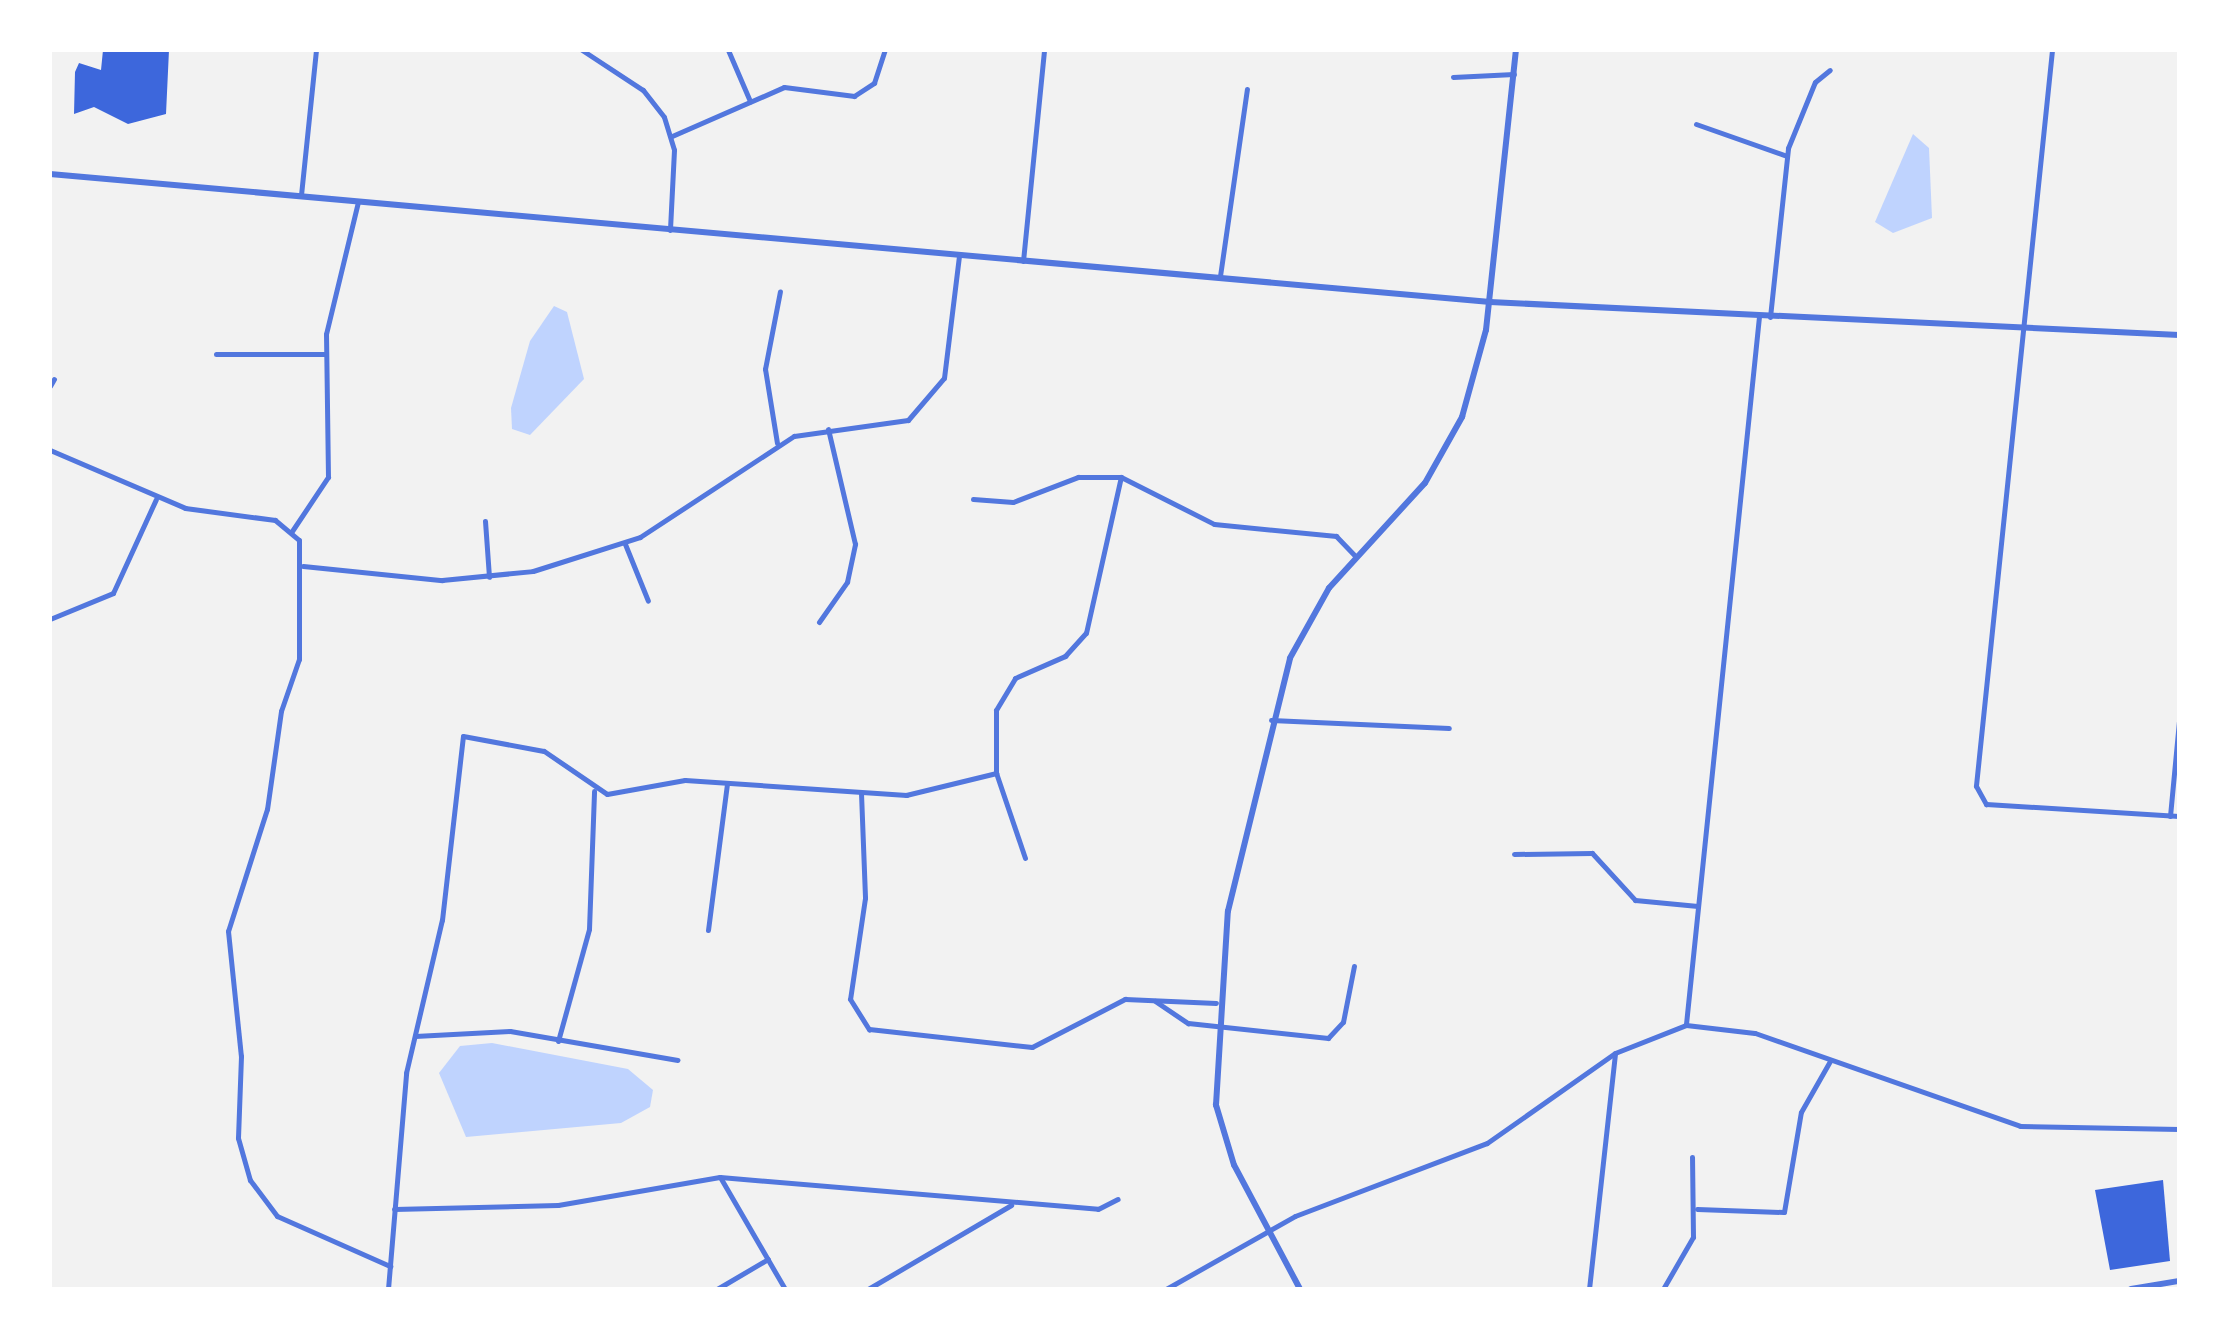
<!DOCTYPE html>
<html>
<head>
<meta charset="utf-8">
<style>
	body { margin:0 }
	#map { position:relative; width:2229px; height:1339px; overflow:hidden; background:#f2f2f2; font-family:"Crimson Pro",serif }
	div>[style] { position:absolute }
	[style*='--x'] { left:calc(var(--x)*1px); top:calc(var(--y)*1px); width:calc(var(--w)*1px); rotate:calc(var(--a)*1deg) }
	.water>* { inset:0; background:#bfd3fe }
	.building>* { inset:0; background:#3d67dc }
	.minor>* { height:5px; margin:-2.5px; padding:0 2.5px; transform-origin:2.5px; border-radius:2.5px; background:#5277de }
	.tertiary>* { height:6px; margin:-3px; padding:0 3px; transform-origin:3px; border-radius:3px; background:#5277de }
	span { translate:-50% -50%; white-space:nowrap; text-align:center; line-height:1.15; -webkit-text-stroke:10px #fff; paint-order:stroke }
	.frame { position:absolute; inset:0; border:52px solid #fff; pointer-events:none }
</style>
</head>
<body>
<div id="map">
	<div class="water">
		<i style="clip-path:polygon(1913px 134px,1929px 148px,1932px 218px,1893px 233px,1875px 222px)"></i>
		<i style="clip-path:polygon(554px 306px,567px 312px,584px 379px,530px 435px,512px 429px,511px 408px,530px 341px)"></i>
		<i style="clip-path:polygon(492px 1043px,628px 1069px,653px 1090px,650px 1107px,621px 1123px,466px 1137px,439px 1073px,460px 1046px)"></i>
	</div>
	<div class="building">
		<i style="clip-path:polygon(103px 50px,169px 50px,166px 114px,128px 124px,94px 107px,74px 114px,75px 72px,79px 63px,101px 70px)"></i>
		<i style="clip-path:polygon(2163px 1180px,2170px 1261px,2110px 1270px,2095px 1190px)"></i>
	</div>
	<div class="minor">
		<i style="--x:582;--y:50;--w:73;--a:33.3"></i>
		<i style="--x:643;--y:90;--w:34;--a:52"></i>
		<i style="--x:664;--y:117;--w:34;--a:73"></i>
		<i style="--x:674;--y:150;--w:80;--a:92.9"></i>
		<i style="--x:728;--y:50;--w:56;--a:66.7"></i>
		<i style="--x:2052;--y:50;--w:740;--a:95.9"></i>
		<i style="--x:1976;--y:786;--w:21;--a:61"></i>
		<i style="--x:1986;--y:804;--w:193;--a:3.6"></i>
		<i style="--x:1453;--y:77;--w:61;--a:-2.8"></i>
		<i style="--x:1696;--y:124;--w:96;--a:19.4"></i>
		<i style="--x:672;--y:136;--w:122;--a:-23.6"></i>
		<i style="--x:784;--y:87;--w:71;--a:7.3"></i>
		<i style="--x:854;--y:96;--w:24;--a:-33"></i>
		<i style="--x:874;--y:83;--w:35;--a:-72"></i>
		<i style="--x:301;--y:195;--w:146;--a:-84.1"></i>
		<i style="--x:1023;--y:261;--w:212;--a:-84.3"></i>
		<i style="--x:1220;--y:276;--w:189;--a:-81.8"></i>
		<i style="--x:1770;--y:317;--w:170;--a:-83.9"></i>
		<i style="--x:1788;--y:148;--w:71;--a:-67.8"></i>
		<i style="--x:1815;--y:82;--w:19;--a:-39"></i>
		<i style="--x:216;--y:354;--w:108;--a:0"></i>
		<i style="--x:50;--y:386;--w:8;--a:-60"></i>
		<i style="--x:777;--y:443;--w:75;--a:-99.2"></i>
		<i style="--x:765;--y:369;--w:79;--a:-79.1"></i>
		<i style="--x:50;--y:450;--w:147;--a:23.2"></i>
		<i style="--x:185;--y:508;--w:91;--a:7.6"></i>
		<i style="--x:275;--y:520;--w:31;--a:40"></i>
		<i style="--x:299;--y:540;--w:119;--a:90"></i>
		<i style="--x:299;--y:659;--w:55;--a:109.1"></i>
		<i style="--x:281;--y:711;--w:99;--a:98.1"></i>
		<i style="--x:267;--y:809;--w:128;--a:107.7"></i>
		<i style="--x:228;--y:931;--w:126;--a:84.1"></i>
		<i style="--x:241;--y:1056;--w:82;--a:92.1"></i>
		<i style="--x:238;--y:1138;--w:44;--a:74.1"></i>
		<i style="--x:250;--y:1180;--w:45;--a:53.1"></i>
		<i style="--x:277;--y:1216;--w:124;--a:23.9"></i>
		<i style="--x:973;--y:499;--w:40;--a:4.3"></i>
		<i style="--x:1013;--y:502;--w:70;--a:-21"></i>
		<i style="--x:1078;--y:477;--w:43;--a:0"></i>
		<i style="--x:1121;--y:477;--w:104;--a:26.8"></i>
		<i style="--x:1214;--y:524;--w:123;--a:5.6"></i>
		<i style="--x:1336;--y:536;--w:28;--a:46"></i>
		<i style="--x:485;--y:521;--w:56;--a:85.9"></i>
		<i style="--x:292;--y:531;--w:65;--a:-56.3"></i>
		<i style="--x:328;--y:477;--w:143;--a:-90.8"></i>
		<i style="--x:326;--y:334;--w:136;--a:-76.4"></i>
		<i style="--x:625;--y:544;--w:61;--a:68"></i>
		<i style="--x:303;--y:566;--w:140;--a:5.8"></i>
		<i style="--x:442;--y:580;--w:91;--a:-5.6"></i>
		<i style="--x:533;--y:571;--w:112;--a:-17.6"></i>
		<i style="--x:640;--y:537;--w:184;--a:-33.3"></i>
		<i style="--x:794;--y:436;--w:115;--a:-8"></i>
		<i style="--x:908;--y:420;--w:55;--a:-49.4"></i>
		<i style="--x:944;--y:378;--w:124;--a:-83"></i>
		<i style="--x:50;--y:619;--w:68;--a:-22.4"></i>
		<i style="--x:113;--y:593;--w:103;--a:-65.4"></i>
		<i style="--x:819;--y:622;--w:49;--a:-55"></i>
		<i style="--x:847;--y:582;--w:39;--a:-78"></i>
		<i style="--x:855;--y:544;--w:118;--a:-103.2"></i>
		<i style="--x:1271;--y:720;--w:178;--a:2.6"></i>
		<i style="--x:861;--y:793;--w:105;--a:87.8"></i>
		<i style="--x:865;--y:898;--w:102;--a:98.4"></i>
		<i style="--x:850;--y:999;--w:36;--a:58"></i>
		<i style="--x:869;--y:1029;--w:164;--a:6.3"></i>
		<i style="--x:1032;--y:1047;--w:105;--a:-27.3"></i>
		<i style="--x:1125;--y:999;--w:91;--a:2.5"></i>
		<i style="--x:2170;--y:816;--w:96;--a:-84.6"></i>
		<i style="--x:1514;--y:854;--w:78;--a:-0.7"></i>
		<i style="--x:1592;--y:853;--w:64;--a:47.5"></i>
		<i style="--x:1635;--y:900;--w:63;--a:5.4"></i>
		<i style="--x:1025;--y:858;--w:90;--a:-108.8"></i>
		<i style="--x:996;--y:773;--w:63;--a:-90"></i>
		<i style="--x:996;--y:710;--w:37;--a:-59"></i>
		<i style="--x:1015;--y:678;--w:55;--a:-23.7"></i>
		<i style="--x:1065;--y:656;--w:31;--a:-48"></i>
		<i style="--x:1086;--y:633;--w:160;--a:-77.4"></i>
		<i style="--x:708;--y:930;--w:148;--a:-82.6"></i>
		<i style="--x:1155;--y:1001;--w:40;--a:34"></i>
		<i style="--x:1188;--y:1023;--w:141;--a:6.1"></i>
		<i style="--x:1328;--y:1038;--w:22;--a:-47"></i>
		<i style="--x:1343;--y:1022;--w:57;--a:-78.9"></i>
		<i style="--x:1686;--y:1024;--w:712;--a:-84.11"></i>
		<i style="--x:415;--y:1036;--w:95;--a:-3"></i>
		<i style="--x:510;--y:1031;--w:170;--a:9.8"></i>
		<i style="--x:558;--y:1041;--w:116;--a:-74.5"></i>
		<i style="--x:589;--y:929;--w:138;--a:-87.9"></i>
		<i style="--x:720;--y:1177;--w:129;--a:59.9"></i>
		<i style="--x:394;--y:1209;--w:164;--a:-1.4"></i>
		<i style="--x:558;--y:1205;--w:164;--a:-9.8"></i>
		<i style="--x:720;--y:1177;--w:379;--a:4.8"></i>
		<i style="--x:1098;--y:1209;--w:22;--a:-27"></i>
		<i style="--x:1697;--y:1209;--w:87;--a:2"></i>
		<i style="--x:1784;--y:1212;--w:101;--a:-80.4"></i>
		<i style="--x:1801;--y:1112;--w:59;--a:-60.4"></i>
		<i style="--x:388;--y:1289;--w:217;--a:-85.2"></i>
		<i style="--x:406;--y:1073;--w:157;--a:-76.8"></i>
		<i style="--x:442;--y:920;--w:185;--a:-83.5"></i>
		<i style="--x:463;--y:736;--w:82;--a:10.5"></i>
		<i style="--x:544;--y:751;--w:76;--a:34.3"></i>
		<i style="--x:607;--y:794;--w:79;--a:-10.2"></i>
		<i style="--x:685;--y:780;--w:222;--a:3.9"></i>
		<i style="--x:906;--y:795;--w:93;--a:-13.7"></i>
		<i style="--x:717;--y:1289;--w:59;--a:-30.5"></i>
		<i style="--x:868;--y:1289;--w:166;--a:-30.4"></i>
		<i style="--x:1166;--y:1289;--w:148;--a:-29.5"></i>
		<i style="--x:1295;--y:1216;--w:205;--a:-20.8"></i>
		<i style="--x:1487;--y:1143;--w:156;--a:-35.1"></i>
		<i style="--x:1615;--y:1053;--w:76;--a:-21.5"></i>
		<i style="--x:1686;--y:1025;--w:69;--a:6.6"></i>
		<i style="--x:1755;--y:1033;--w:281;--a:19.3"></i>
		<i style="--x:2020;--y:1126;--w:159;--a:1.1"></i>
		<i style="--x:1589;--y:1289;--w:237;--a:-83.7"></i>
		<i style="--x:1663;--y:1289;--w:60;--a:-60"></i>
		<i style="--x:1693;--y:1237;--w:80;--a:-90.7"></i>
	</div>
	<div class="tertiary">
		<i style="--x:50;--y:174;--w:1446;--a:5.08"></i>
		<i style="--x:1490;--y:302;--w:690;--a:2.74"></i>
		<i style="--x:1300;--y:1289;--w:140;--a:-118"></i>
		<i style="--x:1234;--y:1165;--w:63;--a:-106.7"></i>
		<i style="--x:1216;--y:1105;--w:194;--a:-86.5"></i>
		<i style="--x:1228;--y:911;--w:260;--a:-76.2"></i>
		<i style="--x:1290;--y:658;--w:80;--a:-60.9"></i>
		<i style="--x:1329;--y:588;--w:142;--a:-47.6"></i>
		<i style="--x:1425;--y:483;--w:76;--a:-60.7"></i>
		<i style="--x:1462;--y:417;--w:90;--a:-74.6"></i>
		<i style="--x:1486;--y:330;--w:282;--a:-83.9"></i>
		<i style="--x:2131;--y:1289;--w:49;--a:-9.5"></i>
	</div>
	<div class="frame"></div>
</div>
</body>
</html>
